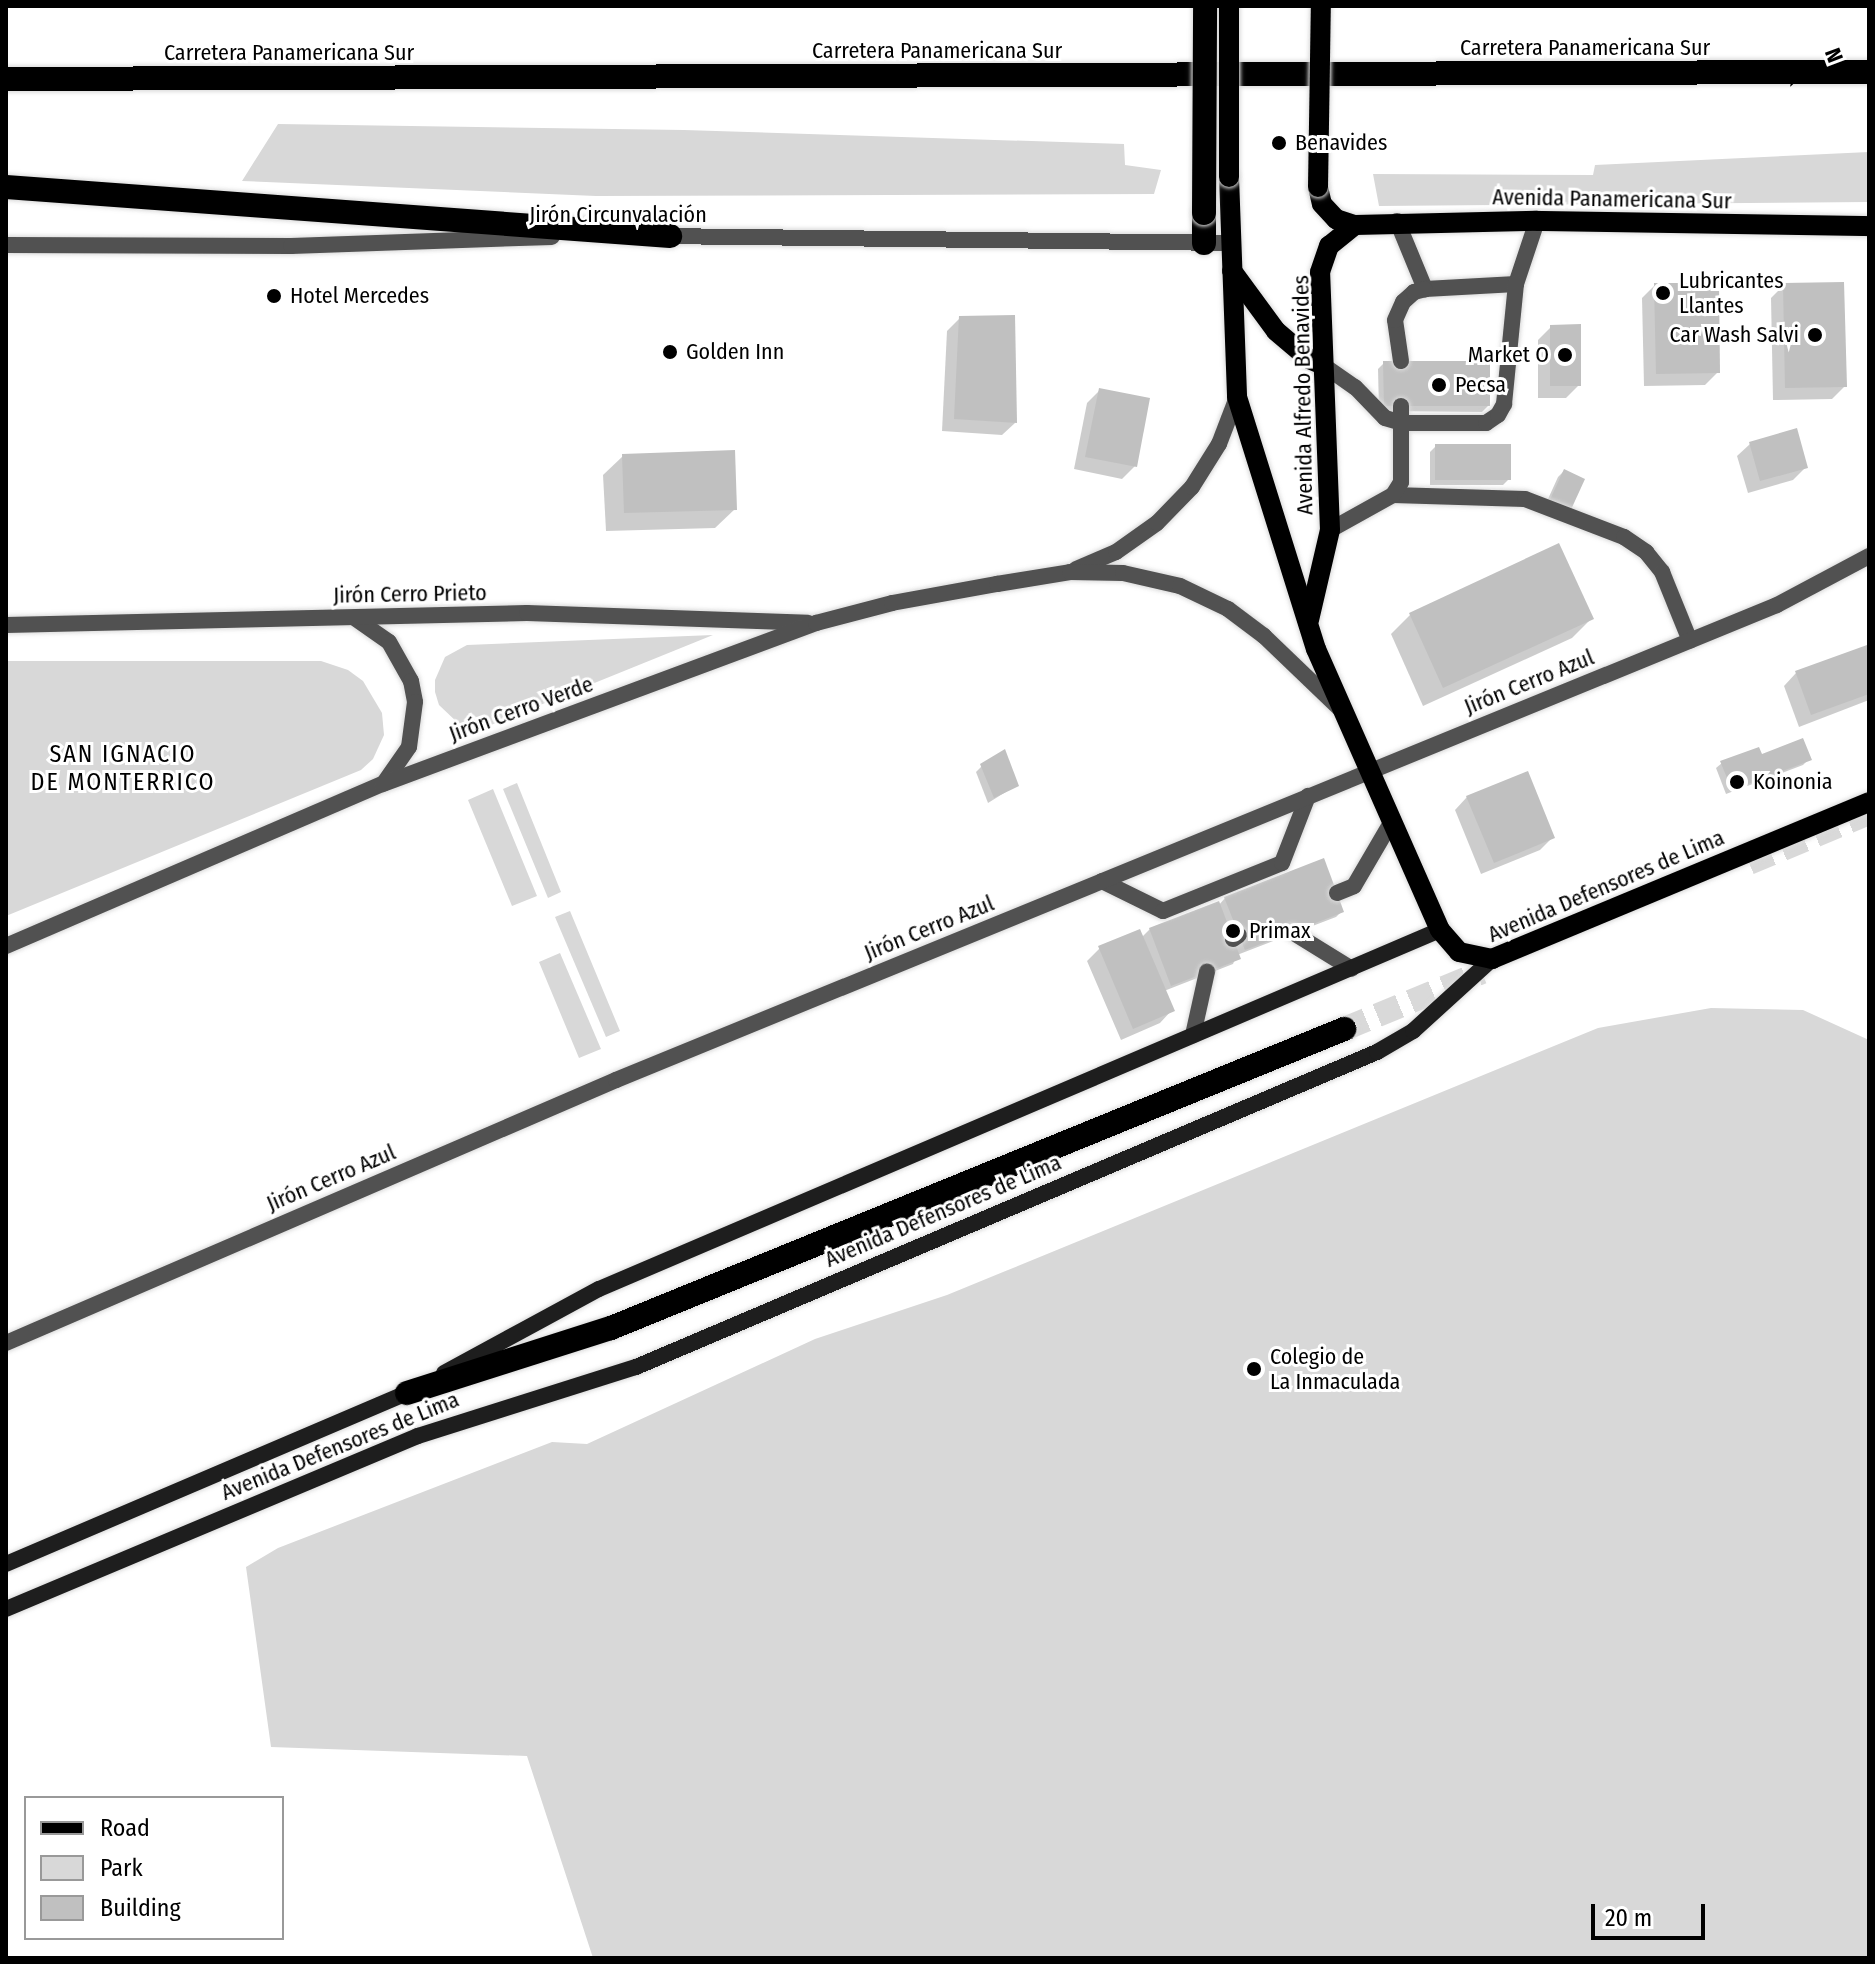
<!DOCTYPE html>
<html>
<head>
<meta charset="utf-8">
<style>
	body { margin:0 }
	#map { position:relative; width:1875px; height:1964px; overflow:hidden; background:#fff; font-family:"Fira Sans Condensed",sans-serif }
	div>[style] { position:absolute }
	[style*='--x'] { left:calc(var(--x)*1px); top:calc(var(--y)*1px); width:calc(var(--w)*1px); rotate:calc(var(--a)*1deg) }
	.green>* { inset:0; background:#d8d8d8 }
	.shadow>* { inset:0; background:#0003 }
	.building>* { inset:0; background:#c0c0c0 }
	.motorway-tunnel>* { height:24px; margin-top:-12px; transform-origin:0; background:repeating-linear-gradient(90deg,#d9d9d9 0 24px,transparent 0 36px) }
	.roads { filter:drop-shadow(0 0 2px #dbdbdb) drop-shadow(0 0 2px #dbdbdb) }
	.service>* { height:16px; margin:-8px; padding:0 8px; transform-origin:8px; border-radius:8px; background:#515151 }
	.minor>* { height:16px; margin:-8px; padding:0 8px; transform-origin:8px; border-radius:8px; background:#515151 }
	.secondary>* { height:16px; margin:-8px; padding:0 8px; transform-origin:8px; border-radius:8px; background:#1e1e1e }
	.primary>* { height:20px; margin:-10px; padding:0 10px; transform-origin:10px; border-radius:10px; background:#000 }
	.motorway>* { height:24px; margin:-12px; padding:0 12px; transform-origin:12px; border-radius:12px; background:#000 }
	.bridges { filter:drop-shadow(0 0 2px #dbdbdb) drop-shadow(0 0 2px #dbdbdb) }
	.primary-bridge>* { height:20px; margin:-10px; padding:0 10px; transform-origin:10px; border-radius:10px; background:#000 }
	.motorway-bridge>* { height:24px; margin:-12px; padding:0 12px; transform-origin:12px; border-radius:12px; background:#000 }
	.dots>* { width:22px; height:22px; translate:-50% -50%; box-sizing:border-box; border:4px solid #fff; border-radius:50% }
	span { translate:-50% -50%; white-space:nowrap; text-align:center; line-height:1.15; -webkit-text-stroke:6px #fff; paint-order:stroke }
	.street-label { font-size:22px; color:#000 }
	.poi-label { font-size:22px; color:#000 }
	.left { translate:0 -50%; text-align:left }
	.right { translate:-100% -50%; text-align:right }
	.neighbourhood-label { font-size:24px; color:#000; letter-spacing:2px }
	.frame { position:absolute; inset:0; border:8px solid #000; pointer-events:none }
	.legend { position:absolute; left:24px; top:1796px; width:260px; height:144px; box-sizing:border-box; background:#fff; border:2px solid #999; margin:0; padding:10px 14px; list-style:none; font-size:24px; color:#000 }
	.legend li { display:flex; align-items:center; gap:16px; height:40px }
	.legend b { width:40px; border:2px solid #999 }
	.north { position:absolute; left:1771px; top:24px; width:80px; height:80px; -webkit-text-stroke:6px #fff; paint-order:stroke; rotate:69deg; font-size:22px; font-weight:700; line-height:32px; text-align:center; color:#000 }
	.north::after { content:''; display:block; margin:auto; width:28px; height:36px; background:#000; clip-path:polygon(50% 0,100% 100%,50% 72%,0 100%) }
	.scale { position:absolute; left:1591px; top:1904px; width:114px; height:36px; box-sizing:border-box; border:4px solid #000; border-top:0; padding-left:10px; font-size:24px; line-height:28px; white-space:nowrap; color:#000; -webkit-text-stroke:6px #fff; paint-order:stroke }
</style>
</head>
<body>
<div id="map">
	<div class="green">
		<i style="clip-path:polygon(278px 124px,684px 130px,1124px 144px,1125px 165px,1161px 170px,1154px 194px,596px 196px,242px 181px)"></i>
		<i style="clip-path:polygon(1869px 152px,1869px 202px,1379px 206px,1373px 174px,1593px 175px,1595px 165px)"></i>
		<i style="clip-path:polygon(713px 635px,486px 727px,459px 724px,439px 705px,435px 692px,435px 680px,445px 657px,467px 645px)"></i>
		<i style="clip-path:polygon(6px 661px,321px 661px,348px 670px,363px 681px,382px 713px,384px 735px,373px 759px,361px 770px,6px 916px)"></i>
		<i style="clip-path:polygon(517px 783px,561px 892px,548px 898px,503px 789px)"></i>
		<i style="clip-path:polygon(493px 789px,537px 896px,512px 906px,468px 800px)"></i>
		<i style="clip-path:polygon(570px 911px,620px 1031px,606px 1037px,555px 917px)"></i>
		<i style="clip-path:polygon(560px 953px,601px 1049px,579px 1058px,539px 962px)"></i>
		<i style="clip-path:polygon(1711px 1008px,1803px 1010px,1869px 1040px,1869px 1958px,593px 1958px,527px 1756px,271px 1747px,246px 1567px,278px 1548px,552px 1442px,587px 1444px,815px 1339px,947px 1295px,1598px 1028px)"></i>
	</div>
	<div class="shadow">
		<i style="clip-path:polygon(1655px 285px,1718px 372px,1705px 385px,1644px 386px,1642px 298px)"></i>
		<i style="clip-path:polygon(1784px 285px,1845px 386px,1832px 399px,1773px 400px,1771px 298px)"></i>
		<i style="clip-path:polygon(960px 318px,1015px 423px,1002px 435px,942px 431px,947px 331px)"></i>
		<i style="clip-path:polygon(1551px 327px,1579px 385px,1566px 398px,1538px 398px,1538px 340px)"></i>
		<i style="clip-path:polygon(1384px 363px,1488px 406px,1482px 412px,1379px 411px,1378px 369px)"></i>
		<i style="clip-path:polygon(1100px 390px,1135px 466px,1122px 479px,1074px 469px,1087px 403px)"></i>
		<i style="clip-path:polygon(1750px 444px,1806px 467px,1793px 480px,1748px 493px,1737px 456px)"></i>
		<i style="clip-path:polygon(1436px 446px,1509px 479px,1503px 485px,1430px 485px,1430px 452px)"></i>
		<i style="clip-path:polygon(623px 456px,735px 509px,715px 528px,606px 531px,603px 475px)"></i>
		<i style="clip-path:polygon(1564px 471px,1568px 513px,1543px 510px,1558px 477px)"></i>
		<i style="clip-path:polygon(1410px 615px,1592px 618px,1572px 638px,1423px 706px,1391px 634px)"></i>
		<i style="clip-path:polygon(1865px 648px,1869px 658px,1869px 700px,1799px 727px,1784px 686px,1796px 673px)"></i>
		<i style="clip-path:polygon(1761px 756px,1809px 759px,1803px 765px,1726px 794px,1716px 768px,1722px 763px)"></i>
		<i style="clip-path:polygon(982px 766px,1017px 785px,988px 803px,976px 772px)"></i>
		<i style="clip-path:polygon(1467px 797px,1553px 837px,1540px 850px,1481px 874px,1455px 810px)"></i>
		<i style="clip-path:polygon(1225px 898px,1342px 911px,1336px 917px,1237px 955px,1233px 964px,1164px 991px,1172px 1010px,1160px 1023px,1121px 1040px,1087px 961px,1100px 948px,1142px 937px,1150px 929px,1218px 906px)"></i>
	</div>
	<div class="building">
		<i style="clip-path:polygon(1844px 282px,1847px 387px,1785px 388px,1783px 283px)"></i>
		<i style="clip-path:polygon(1654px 283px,1719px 283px,1720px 373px,1656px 374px)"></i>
		<i style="clip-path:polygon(1015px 315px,1017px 423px,954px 419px,959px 316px)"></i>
		<i style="clip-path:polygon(1581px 324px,1581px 386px,1550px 386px,1550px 325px)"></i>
		<i style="clip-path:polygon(1383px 361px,1490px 361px,1490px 406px,1384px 406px)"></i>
		<i style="clip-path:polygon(1099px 388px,1150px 398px,1137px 467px,1085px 457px)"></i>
		<i style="clip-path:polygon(1797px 428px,1808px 468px,1760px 481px,1749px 442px)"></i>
		<i style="clip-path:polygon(1435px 444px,1511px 444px,1511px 480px,1435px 480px)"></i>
		<i style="clip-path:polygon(735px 450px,737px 510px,624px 513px,622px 454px)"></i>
		<i style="clip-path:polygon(1564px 469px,1585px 479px,1569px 514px,1548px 504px)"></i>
		<i style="clip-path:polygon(1559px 543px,1594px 619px,1443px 688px,1409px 613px)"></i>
		<i style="clip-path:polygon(1867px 645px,1869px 694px,1811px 715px,1795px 671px)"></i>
		<i style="clip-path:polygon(1803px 738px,1812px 760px,1732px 790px,1720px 761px,1759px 747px,1762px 754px)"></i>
		<i style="clip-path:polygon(1005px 749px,1019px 786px,994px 798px,980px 764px)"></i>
		<i style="clip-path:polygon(1528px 771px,1555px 838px,1494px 863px,1466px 796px)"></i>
		<i style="clip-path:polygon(1324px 858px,1344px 912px,1245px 950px,1224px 897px)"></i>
		<i style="clip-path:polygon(1219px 901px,1241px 959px,1171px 986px,1149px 928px)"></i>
		<i style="clip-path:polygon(1140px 929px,1175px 1011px,1133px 1029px,1098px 946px)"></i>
	</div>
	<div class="motorway-tunnel">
		<i style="--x:1749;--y:863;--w:130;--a:-22.6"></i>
		<i style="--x:1344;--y:1029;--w:149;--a:-22.4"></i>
	</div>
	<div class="roads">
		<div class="service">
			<i style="--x:1397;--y:221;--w:74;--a:67.6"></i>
			<i style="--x:1425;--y:289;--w:91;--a:-3.1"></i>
			<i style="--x:1516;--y:284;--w:66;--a:-71.6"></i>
			<i style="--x:1401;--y:361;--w:41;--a:-98.3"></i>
			<i style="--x:1395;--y:320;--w:20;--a:-66"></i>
			<i style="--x:1403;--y:302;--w:15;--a:-42"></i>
			<i style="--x:1414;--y:292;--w:11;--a:-15"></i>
			<i style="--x:1323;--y:365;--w:39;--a:35"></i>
			<i style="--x:1355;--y:387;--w:43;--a:45.9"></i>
			<i style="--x:1385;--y:418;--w:18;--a:16"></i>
			<i style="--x:1402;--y:423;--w:84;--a:0"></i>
			<i style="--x:1486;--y:423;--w:14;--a:-34"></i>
			<i style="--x:1498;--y:415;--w:13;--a:-61"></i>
			<i style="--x:1504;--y:404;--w:121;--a:-84.3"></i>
			<i style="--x:1393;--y:495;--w:132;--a:1.7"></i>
			<i style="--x:1525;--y:499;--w:106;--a:21"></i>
			<i style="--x:1624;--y:537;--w:27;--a:34"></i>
			<i style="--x:1646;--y:552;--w:26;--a:51"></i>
			<i style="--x:1662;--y:572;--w:74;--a:67.9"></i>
			<i style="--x:1330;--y:530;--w:72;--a:-29.1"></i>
			<i style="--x:1393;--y:495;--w:15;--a:-58"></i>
			<i style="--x:1401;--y:482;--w:76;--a:-90"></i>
			<i style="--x:1102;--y:881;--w:68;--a:26.2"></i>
			<i style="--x:1163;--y:911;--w:128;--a:-22"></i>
			<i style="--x:1282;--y:863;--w:72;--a:-68.8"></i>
			<i style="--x:1337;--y:893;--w:18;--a:-22"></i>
			<i style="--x:1354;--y:886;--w:75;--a:-59.7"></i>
			<i style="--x:1292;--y:932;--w:70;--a:31.7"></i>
			<i style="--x:1233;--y:939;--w:7;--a:-34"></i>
			<i style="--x:1193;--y:1035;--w:65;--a:-77.5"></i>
		</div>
		<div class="minor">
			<i style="--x:659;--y:236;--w:571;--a:0.7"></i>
			<i style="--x:6;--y:245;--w:285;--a:0.2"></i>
			<i style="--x:291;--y:246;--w:261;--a:-2"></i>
			<i style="--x:1076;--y:569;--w:43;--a:-23"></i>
			<i style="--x:1116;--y:552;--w:50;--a:-35.3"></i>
			<i style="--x:1157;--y:523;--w:50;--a:-45.8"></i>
			<i style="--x:1192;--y:487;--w:51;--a:-57.9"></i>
			<i style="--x:1219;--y:444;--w:50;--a:-69"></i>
			<i style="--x:356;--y:619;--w:40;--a:34.9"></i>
			<i style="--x:389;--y:642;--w:45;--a:60.6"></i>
			<i style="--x:411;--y:681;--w:21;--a:79"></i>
			<i style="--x:415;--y:702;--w:45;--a:97.6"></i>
			<i style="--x:409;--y:747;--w:44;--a:124.8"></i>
			<i style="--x:6;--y:625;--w:521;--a:-1.32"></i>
			<i style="--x:527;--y:613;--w:281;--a:2"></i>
			<i style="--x:6;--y:946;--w:410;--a:-23.3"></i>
			<i style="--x:383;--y:784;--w:462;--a:-20.4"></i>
			<i style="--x:816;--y:623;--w:79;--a:-14.7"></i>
			<i style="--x:892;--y:603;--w:107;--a:-10.3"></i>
			<i style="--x:997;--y:584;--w:74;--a:-9.3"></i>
			<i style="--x:1070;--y:572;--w:53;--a:1.1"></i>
			<i style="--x:1123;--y:573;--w:58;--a:12.8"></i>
			<i style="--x:1180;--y:586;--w:53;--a:25.6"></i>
			<i style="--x:1228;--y:609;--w:45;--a:36.9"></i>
			<i style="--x:1264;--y:636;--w:105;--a:43.8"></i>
			<i style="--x:6;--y:1343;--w:664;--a:-23.32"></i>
			<i style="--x:616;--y:1080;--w:1254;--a:-22.25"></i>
			<i style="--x:1777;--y:605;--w:104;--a:-28"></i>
		</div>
		<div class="secondary">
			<i style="--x:444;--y:1373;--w:176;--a:-28.5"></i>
			<i style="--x:599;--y:1289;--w:914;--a:-23.12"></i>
			<i style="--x:6;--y:1564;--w:443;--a:-23.1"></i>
			<i style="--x:6;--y:1609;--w:447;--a:-22.8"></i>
			<i style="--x:418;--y:1436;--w:229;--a:-17.6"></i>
			<i style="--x:636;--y:1367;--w:805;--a:-23.03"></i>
			<i style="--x:1377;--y:1052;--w:42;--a:-30.3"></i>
			<i style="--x:1413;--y:1031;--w:107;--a:-42.3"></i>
		</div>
		<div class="primary">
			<i style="--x:1229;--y:177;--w:220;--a:87.9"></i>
			<i style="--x:1237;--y:397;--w:264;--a:72.6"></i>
			<i style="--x:1316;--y:649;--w:307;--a:66.2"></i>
			<i style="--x:1440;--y:930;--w:29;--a:49"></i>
			<i style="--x:1459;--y:952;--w:34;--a:12"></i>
			<i style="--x:1492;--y:959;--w:408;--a:-22.6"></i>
			<i style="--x:1318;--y:187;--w:17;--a:77"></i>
			<i style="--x:1322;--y:204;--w:21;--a:47"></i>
			<i style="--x:1336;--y:219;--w:20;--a:18"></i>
			<i style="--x:1355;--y:225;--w:182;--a:-1.3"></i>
			<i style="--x:1537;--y:221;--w:332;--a:0.9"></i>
			<i style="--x:1232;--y:271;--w:74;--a:53.7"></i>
			<i style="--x:1276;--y:331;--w:43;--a:40.3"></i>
			<i style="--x:1309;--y:359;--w:15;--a:23"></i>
			<i style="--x:1309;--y:620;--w:92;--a:-76.9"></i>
			<i style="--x:1330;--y:530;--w:258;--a:-92.2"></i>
			<i style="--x:1320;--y:272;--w:28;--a:-71"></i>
			<i style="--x:1329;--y:246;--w:33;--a:-39"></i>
		</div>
		<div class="motorway">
			<i style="--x:6;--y:79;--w:1863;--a:-0.22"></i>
			<i style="--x:6;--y:187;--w:666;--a:4.22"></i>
			<i style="--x:1204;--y:243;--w:30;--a:-90"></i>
			<i style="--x:407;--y:1393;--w:214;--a:-17.7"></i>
			<i style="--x:611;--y:1328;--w:792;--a:-22.19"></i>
		</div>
	</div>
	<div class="bridges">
		<div class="primary-bridge">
			<i style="--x:1229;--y:177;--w:171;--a:-90"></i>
			<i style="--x:1318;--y:187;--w:181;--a:-89.1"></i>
		</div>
		<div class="motorway-bridge">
			<i style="--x:1204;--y:213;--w:207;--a:-89.7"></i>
		</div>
	</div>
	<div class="dots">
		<i style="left:1279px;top:143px;background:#000"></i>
		<i style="left:1663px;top:293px;background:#000"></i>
		<i style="left:274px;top:296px;background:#000"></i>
		<i style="left:1815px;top:335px;background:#000"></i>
		<i style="left:670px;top:352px;background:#000"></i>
		<i style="left:1565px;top:355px;background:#000"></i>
		<i style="left:1439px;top:385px;background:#000"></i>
		<i style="left:1737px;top:782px;background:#000"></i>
		<i style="left:1233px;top:931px;background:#000"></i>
		<i style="left:1254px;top:1369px;background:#000"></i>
	</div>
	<div class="street-label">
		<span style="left:1585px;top:48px">Carretera Panamericana Sur</span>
		<span style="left:937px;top:51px">Carretera Panamericana Sur</span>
		<span style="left:289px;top:53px">Carretera Panamericana Sur</span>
		<span style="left:1612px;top:199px;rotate:1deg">Avenida Panamericana Sur</span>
		<span style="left:618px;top:215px">Jirón Circunvalación</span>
		<span style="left:1303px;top:395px;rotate:-91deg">Avenida Alfredo Benavides</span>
		<span style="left:410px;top:594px;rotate:-1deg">Jirón Cerro Prieto</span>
		<span style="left:1529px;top:682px;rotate:-22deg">Jirón Cerro Azul</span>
		<span style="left:521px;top:709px;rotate:-20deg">Jirón Cerro Verde</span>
		<span style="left:1606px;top:886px;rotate:-23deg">Avenida Defensores de Lima</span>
		<span style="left:929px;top:928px;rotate:-22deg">Jirón Cerro Azul</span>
		<span style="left:331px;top:1178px;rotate:-23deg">Jirón Cerro Azul</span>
		<span style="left:943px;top:1211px;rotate:-23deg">Avenida Defensores de Lima</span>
		<span style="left:340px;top:1446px;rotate:-22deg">Avenida Defensores de Lima</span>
	</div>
	<div class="poi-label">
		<span class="left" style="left:1295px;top:143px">Benavides</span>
		<span class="left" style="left:1679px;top:293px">Lubricantes<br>Llantes</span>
		<span class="left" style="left:290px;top:296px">Hotel Mercedes</span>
		<span class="right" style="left:1799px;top:335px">Car Wash Salvi</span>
		<span class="left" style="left:686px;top:352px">Golden Inn</span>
		<span class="right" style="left:1549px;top:355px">Market O</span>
		<span class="left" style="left:1455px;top:385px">Pecsa</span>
		<span class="left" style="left:1753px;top:782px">Koinonia</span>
		<span class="left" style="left:1249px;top:931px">Primax</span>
		<span class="left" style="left:1270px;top:1369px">Colegio de<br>La Inmaculada</span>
	</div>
	<div class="neighbourhood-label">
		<span style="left:123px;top:769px">SAN IGNACIO<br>DE MONTERRICO</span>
	</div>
	<div class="frame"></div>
	<ul class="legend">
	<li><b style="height:10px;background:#000"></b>Road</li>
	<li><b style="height:22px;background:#d8d8d8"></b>Park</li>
	<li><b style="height:22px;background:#c0c0c0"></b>Building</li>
	</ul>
	<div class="north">N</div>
	<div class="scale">20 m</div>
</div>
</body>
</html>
